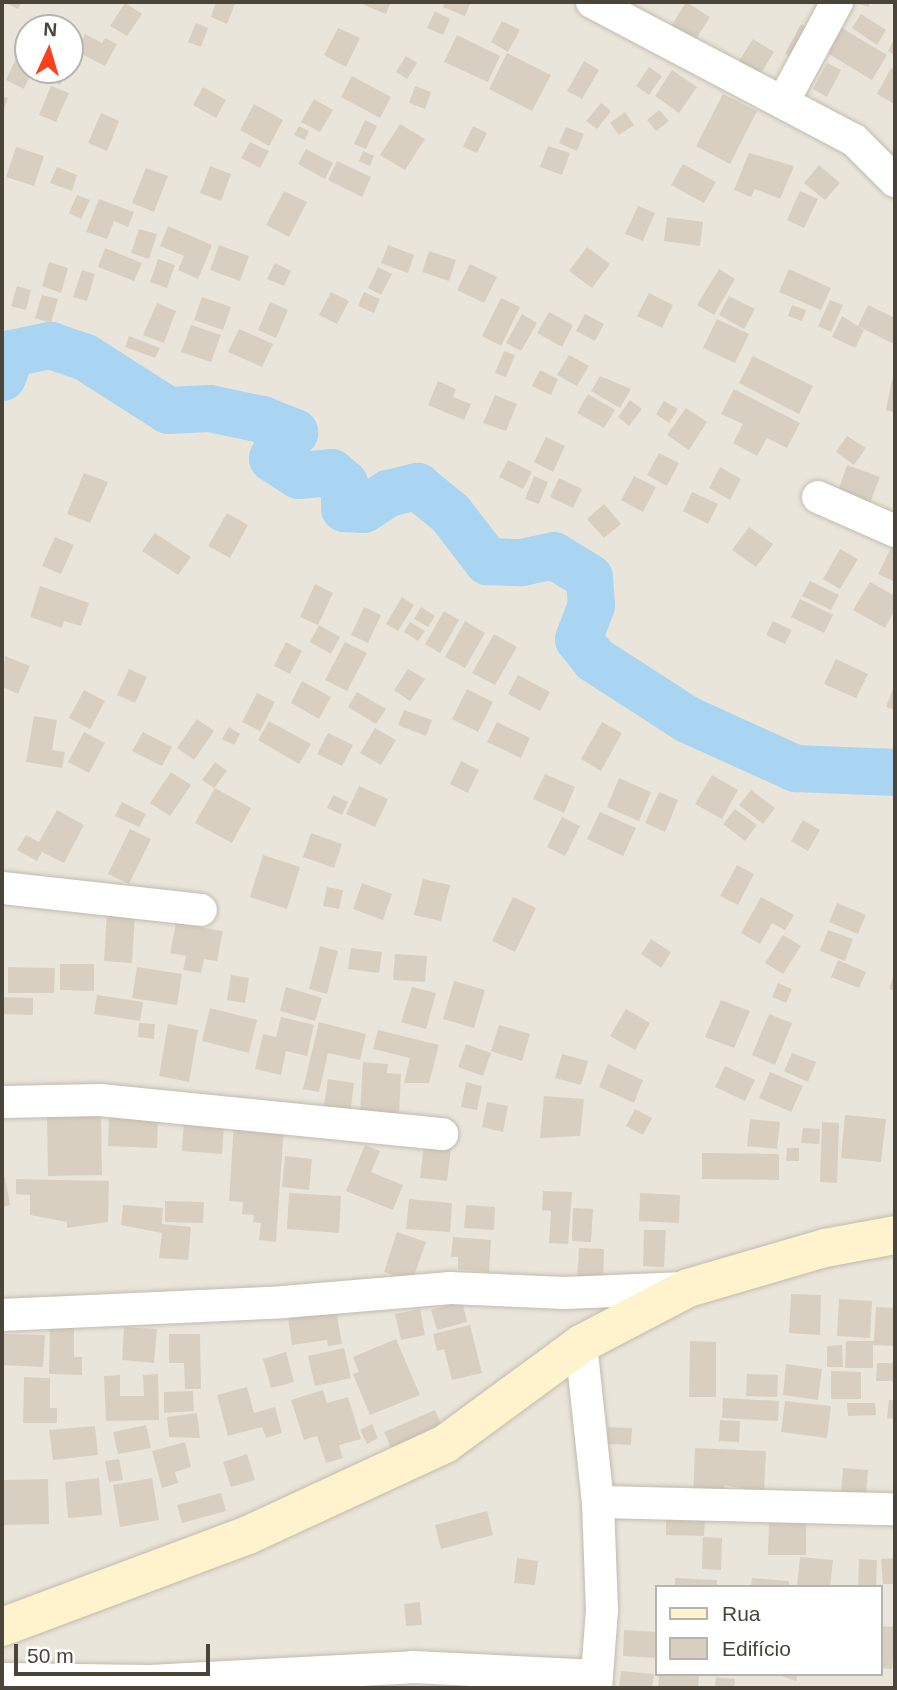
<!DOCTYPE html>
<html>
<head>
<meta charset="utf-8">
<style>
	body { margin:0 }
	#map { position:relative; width:897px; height:1690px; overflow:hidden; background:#f6f3ec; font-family:Arial,sans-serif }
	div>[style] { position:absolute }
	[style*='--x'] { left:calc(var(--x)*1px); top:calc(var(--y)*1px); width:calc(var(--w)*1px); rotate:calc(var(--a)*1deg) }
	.residential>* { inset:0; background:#eae5da }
	.river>* { height:47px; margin:-23.5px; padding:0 23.5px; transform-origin:23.5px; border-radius:23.5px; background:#a9d4f2 }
	.building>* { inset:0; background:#d8cfc1 }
	.roads { filter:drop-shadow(0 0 2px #c2bbae) drop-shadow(0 0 2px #c2bbae) }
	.street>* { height:32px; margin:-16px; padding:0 16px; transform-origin:16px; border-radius:16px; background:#fff }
	.secondary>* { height:38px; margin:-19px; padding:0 19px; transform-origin:19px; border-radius:19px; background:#fff3cd }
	span { translate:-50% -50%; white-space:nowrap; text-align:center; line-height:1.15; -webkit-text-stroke:5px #fff; paint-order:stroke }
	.frame { position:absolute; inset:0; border:4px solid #4b4439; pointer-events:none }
	.legend { position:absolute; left:655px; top:1585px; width:228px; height:91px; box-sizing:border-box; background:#fff; border:2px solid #b7b4b0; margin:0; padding:9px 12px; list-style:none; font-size:21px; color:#4b4439 }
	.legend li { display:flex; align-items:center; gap:14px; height:35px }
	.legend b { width:35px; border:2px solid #b7b4b0 }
	.north { position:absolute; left:14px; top:14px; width:70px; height:70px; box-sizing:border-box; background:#fff; border:2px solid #b7b4b0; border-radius:50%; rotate:4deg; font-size:19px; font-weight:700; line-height:28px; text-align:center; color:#4b4439 }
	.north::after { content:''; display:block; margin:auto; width:24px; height:32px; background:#fc3f1d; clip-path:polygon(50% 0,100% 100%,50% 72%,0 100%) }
	.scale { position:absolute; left:14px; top:1644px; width:196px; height:32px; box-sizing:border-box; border:4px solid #4b4439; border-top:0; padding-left:9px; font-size:21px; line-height:24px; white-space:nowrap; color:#4b4439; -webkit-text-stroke:5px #fff; paint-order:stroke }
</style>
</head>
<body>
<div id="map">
	<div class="residential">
		<i style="clip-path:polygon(evenodd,2px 2px,895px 2px,895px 1688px,2px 1688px,2px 2px,28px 28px,70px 28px,70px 70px,28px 70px,28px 28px,2px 2px,657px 1587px,881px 1587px,881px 1674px,657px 1674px,657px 1587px)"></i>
	</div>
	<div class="river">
		<i style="--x:2;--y:377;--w:26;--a:-69"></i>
		<i style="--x:11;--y:353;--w:40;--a:-12"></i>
		<i style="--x:50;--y:345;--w:37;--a:19"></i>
		<i style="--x:85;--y:357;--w:98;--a:32.6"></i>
		<i style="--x:168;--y:410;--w:41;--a:-2.8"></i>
		<i style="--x:209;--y:408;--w:54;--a:11.7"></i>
		<i style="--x:262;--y:419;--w:35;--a:22"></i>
		<i style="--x:294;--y:432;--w:15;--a:148"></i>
		<i style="--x:281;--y:440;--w:20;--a:117"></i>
		<i style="--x:272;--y:458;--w:31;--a:33"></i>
		<i style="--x:298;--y:475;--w:33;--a:-5"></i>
		<i style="--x:331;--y:472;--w:17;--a:40"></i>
		<i style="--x:344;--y:483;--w:25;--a:90"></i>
		<i style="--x:344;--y:508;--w:19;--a:3"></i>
		<i style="--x:363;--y:509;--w:30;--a:-33"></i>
		<i style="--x:388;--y:493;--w:30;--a:-14"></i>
		<i style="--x:417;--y:486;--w:43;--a:39.3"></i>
		<i style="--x:450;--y:513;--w:61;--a:52.4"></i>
		<i style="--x:487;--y:561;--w:34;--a:2"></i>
		<i style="--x:521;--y:562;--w:33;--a:-12"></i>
		<i style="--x:553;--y:555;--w:42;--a:31.4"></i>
		<i style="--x:589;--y:577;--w:28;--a:86"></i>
		<i style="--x:591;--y:605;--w:36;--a:111"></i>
		<i style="--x:578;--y:639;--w:26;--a:51"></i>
		<i style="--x:594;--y:659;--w:111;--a:32.8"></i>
		<i style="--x:687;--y:719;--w:119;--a:24.4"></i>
		<i style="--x:795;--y:768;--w:100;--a:2.3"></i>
	</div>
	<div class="building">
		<i style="clip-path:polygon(3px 2px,22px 2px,18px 9px)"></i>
		<i style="clip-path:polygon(216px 2px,236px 2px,227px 24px,211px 17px)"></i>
		<i style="clip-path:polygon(366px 2px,391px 2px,386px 14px,364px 5px)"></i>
		<i style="clip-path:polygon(445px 2px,466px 2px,470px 4px,465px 16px,443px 7px)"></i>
		<i style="clip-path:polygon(686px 2px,710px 17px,694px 42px,670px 28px)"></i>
		<i style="clip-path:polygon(851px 2px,870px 2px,869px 7px)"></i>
		<i style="clip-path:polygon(125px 3px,142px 14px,127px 36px,110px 26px)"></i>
		<i style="clip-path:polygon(435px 11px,450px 19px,443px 35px,427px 28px)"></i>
		<i style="clip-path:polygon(861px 14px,886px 30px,877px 45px,852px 28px)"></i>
		<i style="clip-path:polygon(502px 21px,520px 30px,508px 52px,491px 42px)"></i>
		<i style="clip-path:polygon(196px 23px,208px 28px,201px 47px,188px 42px)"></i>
		<i style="clip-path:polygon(801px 24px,814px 31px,798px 61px,785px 54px)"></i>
		<i style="clip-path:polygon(338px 28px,360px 38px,346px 67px,324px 55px)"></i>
		<i style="clip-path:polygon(842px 28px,887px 55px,872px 80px,827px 53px)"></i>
		<i style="clip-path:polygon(85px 34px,102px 43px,105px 38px,117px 44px,105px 66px,76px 51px)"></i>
		<i style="clip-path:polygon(457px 35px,500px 56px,488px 82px,444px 62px)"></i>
		<i style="clip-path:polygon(895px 37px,895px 55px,888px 51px)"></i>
		<i style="clip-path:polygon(753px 39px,774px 52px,758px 78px,737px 64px)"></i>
		<i style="clip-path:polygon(507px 53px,551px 75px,532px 111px,489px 89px)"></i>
		<i style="clip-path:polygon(18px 54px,28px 59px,28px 70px,33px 70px,24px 89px,6px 80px)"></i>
		<i style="clip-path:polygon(406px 56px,417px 63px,407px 79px,396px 72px)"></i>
		<i style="clip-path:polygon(584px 61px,599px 70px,582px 99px,567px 91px)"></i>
		<i style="clip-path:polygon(827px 63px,841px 70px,827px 97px,813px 89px)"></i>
		<i style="clip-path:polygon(649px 67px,662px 76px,649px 95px,636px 86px)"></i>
		<i style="clip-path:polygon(891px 68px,895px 70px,894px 104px,877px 94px)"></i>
		<i style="clip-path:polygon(42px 70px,66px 70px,67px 71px,60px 85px,40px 75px)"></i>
		<i style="clip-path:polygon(672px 70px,697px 87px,679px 113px,655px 96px)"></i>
		<i style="clip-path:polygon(352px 76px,391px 97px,380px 118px,341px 97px)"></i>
		<i style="clip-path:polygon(51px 86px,69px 93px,56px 122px,39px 115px)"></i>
		<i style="clip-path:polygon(415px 86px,431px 92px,425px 109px,409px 103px)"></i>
		<i style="clip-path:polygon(203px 87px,226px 100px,216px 118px,193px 105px)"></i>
		<i style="clip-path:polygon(723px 94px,757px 111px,730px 164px,696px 146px)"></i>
		<i style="clip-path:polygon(2px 96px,8px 98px,2px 114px)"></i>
		<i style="clip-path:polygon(314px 99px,333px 110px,320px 132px,301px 122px)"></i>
		<i style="clip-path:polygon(601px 103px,611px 111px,597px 129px,586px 121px)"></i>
		<i style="clip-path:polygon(254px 104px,283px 120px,269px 146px,240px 130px)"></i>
		<i style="clip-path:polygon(659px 110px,669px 121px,656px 131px,647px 120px)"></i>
		<i style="clip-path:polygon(625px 112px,634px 125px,619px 135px,610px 123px)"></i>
		<i style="clip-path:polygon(101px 113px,119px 121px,107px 151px,88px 143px)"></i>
		<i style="clip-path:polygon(365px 120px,377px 126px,366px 149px,354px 144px)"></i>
		<i style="clip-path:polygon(400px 124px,425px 139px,405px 170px,380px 155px)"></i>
		<i style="clip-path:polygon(299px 126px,309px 131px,305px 140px,294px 135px)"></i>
		<i style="clip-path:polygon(473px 126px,487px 133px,477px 153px,463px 147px)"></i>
		<i style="clip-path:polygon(566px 127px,584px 134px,577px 151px,559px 143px)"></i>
		<i style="clip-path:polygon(250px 142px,269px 151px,260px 168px,241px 158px)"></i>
		<i style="clip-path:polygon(548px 146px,570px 153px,562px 175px,540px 167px)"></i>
		<i style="clip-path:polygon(16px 147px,44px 156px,34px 186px,6px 177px)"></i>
		<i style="clip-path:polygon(306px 149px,333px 163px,325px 179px,298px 164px)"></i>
		<i style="clip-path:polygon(363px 151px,374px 156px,370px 166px,359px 161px)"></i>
		<i style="clip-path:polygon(749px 153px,794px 166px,780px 199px,755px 189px,751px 197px,734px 190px)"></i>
		<i style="clip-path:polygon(337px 161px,371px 177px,362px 197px,328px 180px)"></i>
		<i style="clip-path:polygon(683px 164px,716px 182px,704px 203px,671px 185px)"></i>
		<i style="clip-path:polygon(819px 165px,840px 183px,825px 200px,804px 183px)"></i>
		<i style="clip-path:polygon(210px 166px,231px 174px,221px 201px,200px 193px)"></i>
		<i style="clip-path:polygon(57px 167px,77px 175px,72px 191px,50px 183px)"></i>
		<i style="clip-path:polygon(146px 168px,168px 176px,154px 212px,132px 203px)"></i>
		<i style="clip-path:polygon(284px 191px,307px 202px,289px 237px,266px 225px)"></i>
		<i style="clip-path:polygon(800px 191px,818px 199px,804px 228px,787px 220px)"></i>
		<i style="clip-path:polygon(77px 195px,90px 200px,81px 219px,69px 213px)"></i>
		<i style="clip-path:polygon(99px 199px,134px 212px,128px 227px,114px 221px,107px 239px,86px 232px)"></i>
		<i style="clip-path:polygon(638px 206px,655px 213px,643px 241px,625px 234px)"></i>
		<i style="clip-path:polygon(667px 217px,703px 222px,700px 246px,664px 241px)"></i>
		<i style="clip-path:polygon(168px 226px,212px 245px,198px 279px,178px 270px,184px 256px,160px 246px)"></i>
		<i style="clip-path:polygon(139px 229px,157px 234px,149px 259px,131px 253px)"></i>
		<i style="clip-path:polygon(219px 245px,249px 256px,240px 281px,210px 270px)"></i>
		<i style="clip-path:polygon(388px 245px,414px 255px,408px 273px,381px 263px)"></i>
		<i style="clip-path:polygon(587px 247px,610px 264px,592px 288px,569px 271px)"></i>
		<i style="clip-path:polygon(105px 248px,142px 263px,134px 281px,98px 267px)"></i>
		<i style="clip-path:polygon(429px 251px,456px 260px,449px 281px,422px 272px)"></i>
		<i style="clip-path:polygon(158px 259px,175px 265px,167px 288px,150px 282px)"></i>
		<i style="clip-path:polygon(49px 262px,68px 268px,61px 293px,42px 286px)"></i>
		<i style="clip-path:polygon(275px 263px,291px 271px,284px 286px,267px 279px)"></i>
		<i style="clip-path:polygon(470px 264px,497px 277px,484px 303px,457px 290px)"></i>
		<i style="clip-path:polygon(378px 267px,392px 274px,381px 295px,368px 288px)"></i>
		<i style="clip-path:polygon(719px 269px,735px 279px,714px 315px,697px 305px)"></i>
		<i style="clip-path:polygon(789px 269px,831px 288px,821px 310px,779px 292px)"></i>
		<i style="clip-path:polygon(82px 270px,95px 274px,87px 301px,73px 297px)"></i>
		<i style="clip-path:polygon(17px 286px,31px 290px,26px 310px,11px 306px)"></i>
		<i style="clip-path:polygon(331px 292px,349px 301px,337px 324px,319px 315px)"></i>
		<i style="clip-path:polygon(364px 292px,380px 299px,374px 313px,358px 306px)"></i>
		<i style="clip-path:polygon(649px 293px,673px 305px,662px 328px,637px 316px)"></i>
		<i style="clip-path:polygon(42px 295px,58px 299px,51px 323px,35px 318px)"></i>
		<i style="clip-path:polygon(729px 296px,755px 309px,744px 329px,719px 315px)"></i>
		<i style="clip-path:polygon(202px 297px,231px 307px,223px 330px,194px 320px)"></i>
		<i style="clip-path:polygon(501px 298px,520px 307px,501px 346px,482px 336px)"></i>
		<i style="clip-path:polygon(830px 300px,843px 305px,831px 332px,818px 326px)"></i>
		<i style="clip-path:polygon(270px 302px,288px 310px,276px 338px,258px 330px)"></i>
		<i style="clip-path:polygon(157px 303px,176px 311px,164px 343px,143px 335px)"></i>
		<i style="clip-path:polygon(792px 305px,806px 310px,802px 321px,788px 316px)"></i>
		<i style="clip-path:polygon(868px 305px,895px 318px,894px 344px,858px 326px)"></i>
		<i style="clip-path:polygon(549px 312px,573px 325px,562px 347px,537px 333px)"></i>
		<i style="clip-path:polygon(522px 314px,537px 323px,521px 351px,506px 343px)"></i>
		<i style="clip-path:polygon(585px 314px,604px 324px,595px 341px,576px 331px)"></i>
		<i style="clip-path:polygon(842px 316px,864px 330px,855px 348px,832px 337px)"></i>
		<i style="clip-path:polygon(717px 319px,749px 334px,735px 363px,703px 348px)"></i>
		<i style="clip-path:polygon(191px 325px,221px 335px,211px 362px,181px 352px)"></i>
		<i style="clip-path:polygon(239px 329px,273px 344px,262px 367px,228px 352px)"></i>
		<i style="clip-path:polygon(129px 336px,160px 348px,155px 358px,125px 347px)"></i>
		<i style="clip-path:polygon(504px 351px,515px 355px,506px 377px,495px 373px)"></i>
		<i style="clip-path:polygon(569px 355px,589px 366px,577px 386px,557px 375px)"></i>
		<i style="clip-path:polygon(753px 356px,813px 386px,799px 414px,739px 383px)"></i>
		<i style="clip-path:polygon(540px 370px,558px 379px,551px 395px,532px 386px)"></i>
		<i style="clip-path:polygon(600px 376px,631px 389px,620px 408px,591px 391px)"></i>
		<i style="clip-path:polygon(892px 380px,895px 381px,895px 412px,886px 410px)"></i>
		<i style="clip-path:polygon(438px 381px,456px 389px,453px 397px,471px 404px,464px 420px,428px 405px)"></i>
		<i style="clip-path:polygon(734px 389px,800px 423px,787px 448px,767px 438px,757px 456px,733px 443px,743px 424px,721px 414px)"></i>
		<i style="clip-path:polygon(588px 394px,615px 410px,604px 428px,577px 413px)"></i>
		<i style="clip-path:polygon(495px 395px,517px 404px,506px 431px,483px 423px)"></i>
		<i style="clip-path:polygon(630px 400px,642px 409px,629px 426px,618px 417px)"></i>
		<i style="clip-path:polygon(664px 401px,678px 409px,669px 423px,656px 414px)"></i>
		<i style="clip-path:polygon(686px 408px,707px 422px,689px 450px,667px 435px)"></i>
		<i style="clip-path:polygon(847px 436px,866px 448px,854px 465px,836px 452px)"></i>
		<i style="clip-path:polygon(546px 437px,565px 446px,553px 472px,534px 462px)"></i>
		<i style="clip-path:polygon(659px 453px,679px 463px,667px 486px,647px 475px)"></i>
		<i style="clip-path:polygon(508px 460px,532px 472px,523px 489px,499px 477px)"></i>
		<i style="clip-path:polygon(847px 465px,880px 477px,869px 505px,837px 494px)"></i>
		<i style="clip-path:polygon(720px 467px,741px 479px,730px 500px,709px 488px)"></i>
		<i style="clip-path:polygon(84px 473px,108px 482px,90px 523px,67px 514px)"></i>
		<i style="clip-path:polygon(534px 476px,548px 482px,539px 504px,525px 499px)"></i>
		<i style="clip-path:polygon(634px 476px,656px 487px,643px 512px,621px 500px)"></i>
		<i style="clip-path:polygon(559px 478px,582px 489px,573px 508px,550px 497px)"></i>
		<i style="clip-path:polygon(692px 492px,718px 504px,708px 524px,683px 511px)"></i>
		<i style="clip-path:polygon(604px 504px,621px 524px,604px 538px,587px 519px)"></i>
		<i style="clip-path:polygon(227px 513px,248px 525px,230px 558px,208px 546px)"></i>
		<i style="clip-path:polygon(749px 527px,773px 544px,756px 567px,732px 550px)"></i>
		<i style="clip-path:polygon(155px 533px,191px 557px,178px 575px,142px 551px)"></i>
		<i style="clip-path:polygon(55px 537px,74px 545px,61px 574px,42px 566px)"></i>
		<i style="clip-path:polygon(892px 546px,895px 547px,895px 582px,878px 574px)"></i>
		<i style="clip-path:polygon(840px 549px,858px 559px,840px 589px,823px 579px)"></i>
		<i style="clip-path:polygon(810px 581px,839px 595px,831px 610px,802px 596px)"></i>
		<i style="clip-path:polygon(870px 582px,895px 596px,895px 610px,885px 628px,853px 610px)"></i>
		<i style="clip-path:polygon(315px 584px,333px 593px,318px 625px,300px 617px)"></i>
		<i style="clip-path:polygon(40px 586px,89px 603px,81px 626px,64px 621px,62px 628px,30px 617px)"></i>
		<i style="clip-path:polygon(402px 597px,414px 605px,398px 631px,386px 624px)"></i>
		<i style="clip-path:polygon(800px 599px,833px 615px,824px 633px,791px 617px)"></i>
		<i style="clip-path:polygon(364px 607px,381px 615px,368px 643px,351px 635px)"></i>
		<i style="clip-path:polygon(421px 607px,435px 616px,428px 627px,414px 619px)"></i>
		<i style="clip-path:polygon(444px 611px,459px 620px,440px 653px,425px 644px)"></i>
		<i style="clip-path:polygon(465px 621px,485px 633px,465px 668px,445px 657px)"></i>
		<i style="clip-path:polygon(773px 621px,792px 630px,785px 644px,766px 635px)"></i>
		<i style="clip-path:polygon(410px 622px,425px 631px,418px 641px,404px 632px)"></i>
		<i style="clip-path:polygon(319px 625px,340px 637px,331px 654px,310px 642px)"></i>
		<i style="clip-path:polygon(494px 634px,517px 647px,495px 685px,472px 673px)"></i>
		<i style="clip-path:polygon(286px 642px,302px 651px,290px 674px,274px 666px)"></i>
		<i style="clip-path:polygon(345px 642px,367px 653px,347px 691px,325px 680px)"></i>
		<i style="clip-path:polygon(5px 656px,30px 666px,18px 694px,2px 687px)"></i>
		<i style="clip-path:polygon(836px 659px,868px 674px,856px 698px,824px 684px)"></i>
		<i style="clip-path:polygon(129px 669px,147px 677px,135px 703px,117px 695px)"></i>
		<i style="clip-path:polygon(408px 669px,425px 679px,410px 701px,394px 690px)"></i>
		<i style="clip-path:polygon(518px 675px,550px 692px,540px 711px,508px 694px)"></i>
		<i style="clip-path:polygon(302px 681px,331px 697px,319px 719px,291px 703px)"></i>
		<i style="clip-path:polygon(467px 689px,493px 702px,478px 732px,452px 719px)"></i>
		<i style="clip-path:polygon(893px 689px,895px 690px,895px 710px,886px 707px)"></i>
		<i style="clip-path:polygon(84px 690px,105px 701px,90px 729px,69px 718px)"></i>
		<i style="clip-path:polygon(357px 692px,386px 709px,376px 724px,348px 707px)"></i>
		<i style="clip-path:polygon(257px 693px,275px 702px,260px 731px,242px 722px)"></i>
		<i style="clip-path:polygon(404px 710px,432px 720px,426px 736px,398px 725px)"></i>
		<i style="clip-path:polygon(34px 716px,57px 720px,52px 750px,65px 752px,62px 768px,26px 762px)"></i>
		<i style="clip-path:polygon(197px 719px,214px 731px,194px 760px,177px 748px)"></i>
		<i style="clip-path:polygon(269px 721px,311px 744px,299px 764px,258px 740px)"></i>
		<i style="clip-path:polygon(497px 722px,530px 738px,521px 758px,487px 742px)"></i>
		<i style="clip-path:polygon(602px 722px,622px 733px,601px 771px,581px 759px)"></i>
		<i style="clip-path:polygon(229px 727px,240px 734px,234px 745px,222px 739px)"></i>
		<i style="clip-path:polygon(375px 728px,396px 740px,381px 765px,360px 753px)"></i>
		<i style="clip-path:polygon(84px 732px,105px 743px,89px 773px,68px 762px)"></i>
		<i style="clip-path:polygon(143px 732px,172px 747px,162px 766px,132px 751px)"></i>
		<i style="clip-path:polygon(328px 733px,353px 745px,342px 766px,317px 754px)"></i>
		<i style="clip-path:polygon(461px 761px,479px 770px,468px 793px,450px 784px)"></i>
		<i style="clip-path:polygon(215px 762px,227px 771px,214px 788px,202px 780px)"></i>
		<i style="clip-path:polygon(171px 772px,191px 785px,170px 816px,150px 803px)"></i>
		<i style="clip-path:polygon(545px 774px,575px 787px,564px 813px,533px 799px)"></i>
		<i style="clip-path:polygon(712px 775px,738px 790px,722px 819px,695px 804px)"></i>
		<i style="clip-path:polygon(619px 778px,651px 792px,639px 821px,607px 807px)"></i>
		<i style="clip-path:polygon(359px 786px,388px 799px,375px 827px,346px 814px)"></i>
		<i style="clip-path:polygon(215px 788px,251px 808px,232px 843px,195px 823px)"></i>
		<i style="clip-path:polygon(751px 790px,775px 808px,763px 824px,739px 805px)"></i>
		<i style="clip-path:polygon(659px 792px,678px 800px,665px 832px,645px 823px)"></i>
		<i style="clip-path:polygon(333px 795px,348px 802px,342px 815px,327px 808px)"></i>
		<i style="clip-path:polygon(122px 802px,146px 814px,139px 827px,115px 816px)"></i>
		<i style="clip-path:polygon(735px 809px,757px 825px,745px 841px,723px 824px)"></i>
		<i style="clip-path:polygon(57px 810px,84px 825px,64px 863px,42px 852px,37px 861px,17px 850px,26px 835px,39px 842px)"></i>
		<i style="clip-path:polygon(600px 812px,636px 828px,623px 856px,587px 839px)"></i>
		<i style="clip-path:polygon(562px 817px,580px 826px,565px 856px,547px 847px)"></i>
		<i style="clip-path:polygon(803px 820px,820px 830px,808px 851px,791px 841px)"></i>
		<i style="clip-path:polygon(130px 829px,151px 839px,129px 884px,108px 874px)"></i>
		<i style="clip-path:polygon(311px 833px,342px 844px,334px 868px,303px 857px)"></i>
		<i style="clip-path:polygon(263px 855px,300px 867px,287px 909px,250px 897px)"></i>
		<i style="clip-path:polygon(737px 865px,754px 874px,738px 905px,720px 896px)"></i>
		<i style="clip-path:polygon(423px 879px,450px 885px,441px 921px,414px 915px)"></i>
		<i style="clip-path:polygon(362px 883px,392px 894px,383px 920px,353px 909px)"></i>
		<i style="clip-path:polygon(327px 887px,343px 890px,339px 909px,323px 906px)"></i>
		<i style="clip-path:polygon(513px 897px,536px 908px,515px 952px,492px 941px)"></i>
		<i style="clip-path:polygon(761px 897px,794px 915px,785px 930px,772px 923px,760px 944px,741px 933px)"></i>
		<i style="clip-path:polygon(837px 903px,866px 915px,858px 934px,829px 922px)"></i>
		<i style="clip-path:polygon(107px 912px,135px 913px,132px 963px,104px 961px)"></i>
		<i style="clip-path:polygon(176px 923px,223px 931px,217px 961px,204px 959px,201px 973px,183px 970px,186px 956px,170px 953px)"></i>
		<i style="clip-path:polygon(828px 930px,853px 939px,845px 961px,820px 951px)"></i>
		<i style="clip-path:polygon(783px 935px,801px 946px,783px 974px,765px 963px)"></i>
		<i style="clip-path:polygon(651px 939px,671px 952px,661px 968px,641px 954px)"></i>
		<i style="clip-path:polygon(320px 946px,338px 951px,327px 994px,309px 989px)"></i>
		<i style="clip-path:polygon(351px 948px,382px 952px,379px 973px,348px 969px)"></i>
		<i style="clip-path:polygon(395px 954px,427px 956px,425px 982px,393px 980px)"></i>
		<i style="clip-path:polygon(838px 960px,866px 972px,859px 988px,831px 977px)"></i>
		<i style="clip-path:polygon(60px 964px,94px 964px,94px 991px,60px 990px)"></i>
		<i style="clip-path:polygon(8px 967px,55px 968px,54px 993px,8px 993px)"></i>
		<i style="clip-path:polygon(137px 967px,182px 974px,177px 1005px,132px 998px)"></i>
		<i style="clip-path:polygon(895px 971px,895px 991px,889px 989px)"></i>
		<i style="clip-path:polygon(231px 975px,249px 978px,245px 1003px,227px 1000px)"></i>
		<i style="clip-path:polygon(454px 981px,485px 990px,474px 1028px,443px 1019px)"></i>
		<i style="clip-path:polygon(778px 983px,792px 989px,786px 1003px,772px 997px)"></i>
		<i style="clip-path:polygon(286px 987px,322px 998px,315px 1021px,280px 1011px)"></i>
		<i style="clip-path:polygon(412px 987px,436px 993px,426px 1029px,401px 1022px)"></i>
		<i style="clip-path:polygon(97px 995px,143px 1002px,140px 1021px,94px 1014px)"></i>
		<i style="clip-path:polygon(2px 997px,33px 998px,33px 1015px,2px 1014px)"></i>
		<i style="clip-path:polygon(721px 1000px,750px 1011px,734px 1048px,705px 1037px)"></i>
		<i style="clip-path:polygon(210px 1008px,257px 1020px,249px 1053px,202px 1041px)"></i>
		<i style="clip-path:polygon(626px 1009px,650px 1023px,635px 1050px,610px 1036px)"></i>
		<i style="clip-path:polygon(769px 1014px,792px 1023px,775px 1065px,752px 1055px)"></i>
		<i style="clip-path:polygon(281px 1017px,314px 1025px,307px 1056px,286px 1051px,281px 1075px,255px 1069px,263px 1034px,276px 1037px)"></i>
		<i style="clip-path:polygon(319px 1022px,366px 1034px,360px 1060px,328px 1053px,319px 1092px,303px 1089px)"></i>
		<i style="clip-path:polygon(139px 1023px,155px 1024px,154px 1039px,138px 1037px)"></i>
		<i style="clip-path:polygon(168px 1024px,198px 1030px,189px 1082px,159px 1076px)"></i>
		<i style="clip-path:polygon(499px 1025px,530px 1034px,522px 1061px,491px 1051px)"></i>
		<i style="clip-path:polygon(378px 1030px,439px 1045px,429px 1083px,404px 1083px,410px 1058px,373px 1049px)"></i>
		<i style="clip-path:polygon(466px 1044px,491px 1053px,483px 1076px,458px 1067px)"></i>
		<i style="clip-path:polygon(792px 1053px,816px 1062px,808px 1082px,784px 1071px)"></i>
		<i style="clip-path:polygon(562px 1054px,588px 1061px,581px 1085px,555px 1078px)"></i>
		<i style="clip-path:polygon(363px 1062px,388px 1064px,387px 1073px,401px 1074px,399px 1116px,360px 1114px)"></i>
		<i style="clip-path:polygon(608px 1064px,643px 1080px,634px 1103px,599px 1087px)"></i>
		<i style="clip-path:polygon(725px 1066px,755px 1080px,745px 1101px,715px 1087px)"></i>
		<i style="clip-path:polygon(770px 1072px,803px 1086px,791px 1112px,759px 1098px)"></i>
		<i style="clip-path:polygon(328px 1079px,354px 1083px,350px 1115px,323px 1111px)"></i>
		<i style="clip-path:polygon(466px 1082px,482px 1086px,477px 1110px,461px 1107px)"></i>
		<i style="clip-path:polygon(544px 1096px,584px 1099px,580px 1136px,540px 1138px)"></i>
		<i style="clip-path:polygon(487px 1102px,508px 1106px,503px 1132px,482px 1127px)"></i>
		<i style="clip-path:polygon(635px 1109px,652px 1118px,643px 1135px,626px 1126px)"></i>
		<i style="clip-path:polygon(845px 1115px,886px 1119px,881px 1162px,841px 1158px)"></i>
		<i style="clip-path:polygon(47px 1116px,101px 1116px,102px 1175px,48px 1176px)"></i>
		<i style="clip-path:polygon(109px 1117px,158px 1120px,157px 1148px,108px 1146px)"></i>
		<i style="clip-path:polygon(750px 1119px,780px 1122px,777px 1149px,747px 1146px)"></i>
		<i style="clip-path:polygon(184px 1120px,224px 1124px,222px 1154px,182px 1151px)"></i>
		<i style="clip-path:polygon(822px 1122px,839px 1123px,837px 1183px,820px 1182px)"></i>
		<i style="clip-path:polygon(234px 1123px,284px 1127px,276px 1242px,259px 1240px,261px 1223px,253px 1222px,254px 1215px,242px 1214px,243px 1202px,229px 1201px)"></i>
		<i style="clip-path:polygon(803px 1128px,820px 1129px,819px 1144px,801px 1143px)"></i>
		<i style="clip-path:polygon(365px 1145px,380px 1151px,371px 1172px,403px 1185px,393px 1210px,346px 1191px)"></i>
		<i style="clip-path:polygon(424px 1145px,451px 1148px,447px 1181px,420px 1178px)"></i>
		<i style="clip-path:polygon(787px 1148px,799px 1148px,799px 1161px,786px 1161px)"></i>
		<i style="clip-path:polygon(702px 1153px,779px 1154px,779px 1180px,702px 1179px)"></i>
		<i style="clip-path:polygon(285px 1156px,312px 1159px,309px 1190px,282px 1187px)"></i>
		<i style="clip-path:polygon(5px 1177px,10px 1205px,2px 1207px,2px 1178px)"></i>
		<i style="clip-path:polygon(16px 1179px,109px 1181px,108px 1222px,67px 1228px,67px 1222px,30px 1215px,30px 1195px,16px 1194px)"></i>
		<i style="clip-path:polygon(543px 1191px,572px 1192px,568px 1244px,549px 1243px,551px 1211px,542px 1210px)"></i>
		<i style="clip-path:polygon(289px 1193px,341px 1196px,339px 1233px,287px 1229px)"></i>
		<i style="clip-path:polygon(640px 1193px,680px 1195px,679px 1223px,639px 1221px)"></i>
		<i style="clip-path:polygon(409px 1199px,452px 1203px,450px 1232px,406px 1229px)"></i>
		<i style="clip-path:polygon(165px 1201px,204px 1202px,203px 1223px,165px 1222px)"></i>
		<i style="clip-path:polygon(123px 1205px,163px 1208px,162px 1224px,191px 1227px,188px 1260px,159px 1258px,162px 1233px,121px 1225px)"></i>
		<i style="clip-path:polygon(466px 1205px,495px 1207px,494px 1230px,464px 1228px)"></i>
		<i style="clip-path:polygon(573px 1208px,593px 1209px,591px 1242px,572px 1241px)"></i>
		<i style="clip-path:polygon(644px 1230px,666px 1230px,664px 1267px,643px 1266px)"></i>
		<i style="clip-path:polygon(397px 1232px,426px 1242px,412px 1281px,384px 1272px)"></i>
		<i style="clip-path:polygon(453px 1237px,491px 1240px,489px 1272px,458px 1269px,458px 1257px,451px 1257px)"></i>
		<i style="clip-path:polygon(579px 1248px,604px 1249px,603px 1281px,577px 1280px)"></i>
		<i style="clip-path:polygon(791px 1294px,821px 1295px,820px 1335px,789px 1333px)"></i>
		<i style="clip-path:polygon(839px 1299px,872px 1301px,870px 1338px,837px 1336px)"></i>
		<i style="clip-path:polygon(462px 1301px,467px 1322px,437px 1330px,431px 1310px)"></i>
		<i style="clip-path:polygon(876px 1307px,895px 1308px,895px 1346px,873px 1345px,873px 1368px,845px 1368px,846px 1341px,874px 1341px)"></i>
		<i style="clip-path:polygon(420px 1309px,425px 1335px,401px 1340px,395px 1314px)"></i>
		<i style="clip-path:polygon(336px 1310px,342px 1344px,328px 1346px,327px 1340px,292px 1345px,288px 1317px)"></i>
		<i style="clip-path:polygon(50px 1325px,74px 1325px,74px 1357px,82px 1357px,82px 1375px,49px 1374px)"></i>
		<i style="clip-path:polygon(470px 1325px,482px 1373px,452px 1380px,444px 1349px,437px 1351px,433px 1334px)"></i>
		<i style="clip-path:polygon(124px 1327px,157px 1329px,154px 1363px,122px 1360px)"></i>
		<i style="clip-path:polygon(2px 1334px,45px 1335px,43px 1367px,2px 1365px)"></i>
		<i style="clip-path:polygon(169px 1334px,200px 1334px,201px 1389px,185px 1389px,184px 1363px,169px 1363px)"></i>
		<i style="clip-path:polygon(396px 1339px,420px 1395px,370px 1415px,353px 1374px,359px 1372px,353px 1357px)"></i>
		<i style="clip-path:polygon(690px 1341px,716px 1342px,716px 1397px,689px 1397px)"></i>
		<i style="clip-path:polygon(842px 1345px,843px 1367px,827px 1367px,827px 1346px)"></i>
		<i style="clip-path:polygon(344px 1348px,351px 1378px,315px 1386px,308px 1356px)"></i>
		<i style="clip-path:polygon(286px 1352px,294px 1382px,271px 1388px,263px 1359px)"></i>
		<i style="clip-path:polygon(877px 1363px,895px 1363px,895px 1381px,876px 1381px)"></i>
		<i style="clip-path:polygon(786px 1364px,822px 1369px,818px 1400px,783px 1395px)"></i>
		<i style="clip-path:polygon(831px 1371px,861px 1372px,861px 1399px,831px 1399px)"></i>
		<i style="clip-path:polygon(158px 1374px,159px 1420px,106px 1421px,104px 1376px,120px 1375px,120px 1396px,144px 1396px,143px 1375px)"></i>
		<i style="clip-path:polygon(747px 1374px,778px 1375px,777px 1397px,746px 1396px)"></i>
		<i style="clip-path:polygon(24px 1377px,50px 1378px,50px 1408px,57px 1408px,57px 1423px,23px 1423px)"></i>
		<i style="clip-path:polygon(247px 1387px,254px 1413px,275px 1407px,282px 1433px,266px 1438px,262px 1427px,228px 1436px,217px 1395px)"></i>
		<i style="clip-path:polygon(323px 1390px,327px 1403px,348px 1397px,361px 1439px,339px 1445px,343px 1458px,326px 1463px,317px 1436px,304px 1440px,291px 1400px)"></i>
		<i style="clip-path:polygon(193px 1391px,194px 1411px,164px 1413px,164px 1392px)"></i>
		<i style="clip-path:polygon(723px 1398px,779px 1401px,778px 1421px,722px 1418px)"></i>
		<i style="clip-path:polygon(889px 1400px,895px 1400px,895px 1419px,887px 1418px)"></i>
		<i style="clip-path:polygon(785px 1401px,831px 1406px,827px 1438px,781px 1432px)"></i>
		<i style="clip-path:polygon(847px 1403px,875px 1403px,876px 1415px,848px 1416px)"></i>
		<i style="clip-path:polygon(435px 1410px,443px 1429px,392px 1450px,384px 1432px)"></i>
		<i style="clip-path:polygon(197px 1413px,200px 1438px,169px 1437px,167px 1417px)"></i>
		<i style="clip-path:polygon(720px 1420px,740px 1421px,739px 1442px,719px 1441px)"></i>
		<i style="clip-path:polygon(372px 1424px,378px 1438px,367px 1444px,360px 1430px)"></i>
		<i style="clip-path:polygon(146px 1425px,151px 1448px,118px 1454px,113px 1432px)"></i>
		<i style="clip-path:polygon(95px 1426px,98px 1455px,53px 1460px,49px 1430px)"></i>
		<i style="clip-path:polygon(608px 1427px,632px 1428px,631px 1445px,607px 1444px)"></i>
		<i style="clip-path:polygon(185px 1442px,191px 1467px,175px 1472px,178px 1483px,162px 1488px,152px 1451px)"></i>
		<i style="clip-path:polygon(695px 1448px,766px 1451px,764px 1492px,724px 1485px,724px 1498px,693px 1497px)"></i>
		<i style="clip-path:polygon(247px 1454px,255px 1480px,231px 1487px,223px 1462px)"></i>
		<i style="clip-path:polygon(119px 1459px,123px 1480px,109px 1482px,105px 1461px)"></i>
		<i style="clip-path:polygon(843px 1468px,868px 1470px,866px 1495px,841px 1493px)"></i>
		<i style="clip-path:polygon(99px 1478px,102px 1515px,68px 1518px,65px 1482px)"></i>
		<i style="clip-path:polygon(152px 1478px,159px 1520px,120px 1527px,113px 1485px)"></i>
		<i style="clip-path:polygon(48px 1479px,49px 1524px,2px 1525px,2px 1480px)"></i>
		<i style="clip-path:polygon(221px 1493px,226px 1511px,182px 1523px,177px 1505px)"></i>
		<i style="clip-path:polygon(487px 1511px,493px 1535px,441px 1549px,435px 1525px)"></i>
		<i style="clip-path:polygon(666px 1516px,705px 1516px,704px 1536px,666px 1535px)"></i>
		<i style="clip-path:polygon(769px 1522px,806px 1523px,806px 1555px,768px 1555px)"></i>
		<i style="clip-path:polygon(703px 1537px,722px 1538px,721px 1570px,702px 1569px)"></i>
		<i style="clip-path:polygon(800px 1557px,833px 1560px,830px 1587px,797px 1587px)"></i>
		<i style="clip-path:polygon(517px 1558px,538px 1561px,535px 1585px,514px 1583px)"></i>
		<i style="clip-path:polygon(895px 1558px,895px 1584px,883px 1584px,881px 1559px)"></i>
		<i style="clip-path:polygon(859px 1559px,877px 1560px,876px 1587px,858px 1587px)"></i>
		<i style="clip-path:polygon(675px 1578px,717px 1580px,717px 1587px,675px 1587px)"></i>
		<i style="clip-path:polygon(752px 1578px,789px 1581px,789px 1587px,751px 1587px)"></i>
		<i style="clip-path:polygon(420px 1602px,422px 1625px,406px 1626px,404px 1604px)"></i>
		<i style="clip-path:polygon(881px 1626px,895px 1627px,892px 1669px,881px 1668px)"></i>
		<i style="clip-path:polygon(624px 1630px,657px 1632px,657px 1658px,623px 1656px)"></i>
		<i style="clip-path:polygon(621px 1671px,654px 1674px,652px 1688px,619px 1688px)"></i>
		<i style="clip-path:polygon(659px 1674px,699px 1674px,698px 1688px,658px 1688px)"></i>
		<i style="clip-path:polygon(775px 1674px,798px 1674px,796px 1681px)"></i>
		<i style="clip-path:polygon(716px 1677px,735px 1679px,734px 1688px,715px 1688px)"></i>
	</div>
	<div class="roads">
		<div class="street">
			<i style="--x:592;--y:2;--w:296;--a:27.8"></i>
			<i style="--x:854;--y:140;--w:58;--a:45"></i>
			<i style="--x:783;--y:102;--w:114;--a:-61.6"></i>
			<i style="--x:818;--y:497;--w:84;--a:23.8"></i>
			<i style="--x:2;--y:888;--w:200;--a:6.3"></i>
			<i style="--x:2;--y:1102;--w:98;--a:-1.2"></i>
			<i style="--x:100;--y:1100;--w:344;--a:5.7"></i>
			<i style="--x:2;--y:1315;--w:282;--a:-2.6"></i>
			<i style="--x:284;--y:1302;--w:167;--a:-4.8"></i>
			<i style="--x:450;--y:1288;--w:115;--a:2.5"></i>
			<i style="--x:565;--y:1293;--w:120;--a:-2.4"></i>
			<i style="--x:581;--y:1344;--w:159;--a:83.9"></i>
			<i style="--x:598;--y:1502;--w:108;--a:87.9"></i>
			<i style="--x:602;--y:1610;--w:78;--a:94.4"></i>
			<i style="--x:598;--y:1502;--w:297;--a:1.4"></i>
			<i style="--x:2;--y:1679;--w:148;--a:0.8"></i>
			<i style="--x:150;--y:1681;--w:263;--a:-3"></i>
			<i style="--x:413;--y:1667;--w:184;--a:2.8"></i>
		</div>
		<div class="secondary">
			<i style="--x:2;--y:1627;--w:263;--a:-20.5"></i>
			<i style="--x:248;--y:1535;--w:217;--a:-24.8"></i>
			<i style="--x:445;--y:1444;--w:169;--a:-36.3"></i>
			<i style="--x:581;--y:1344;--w:121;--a:-27.6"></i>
			<i style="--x:688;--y:1288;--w:143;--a:-16.3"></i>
			<i style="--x:825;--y:1248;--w:71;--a:-10.5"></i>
		</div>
	</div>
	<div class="frame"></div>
	<ul class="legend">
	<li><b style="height:9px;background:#fff3cd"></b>Rua</li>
	<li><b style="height:19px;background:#d8cfc1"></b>Edifício</li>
	</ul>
	<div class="north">N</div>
	<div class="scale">50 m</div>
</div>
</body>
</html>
